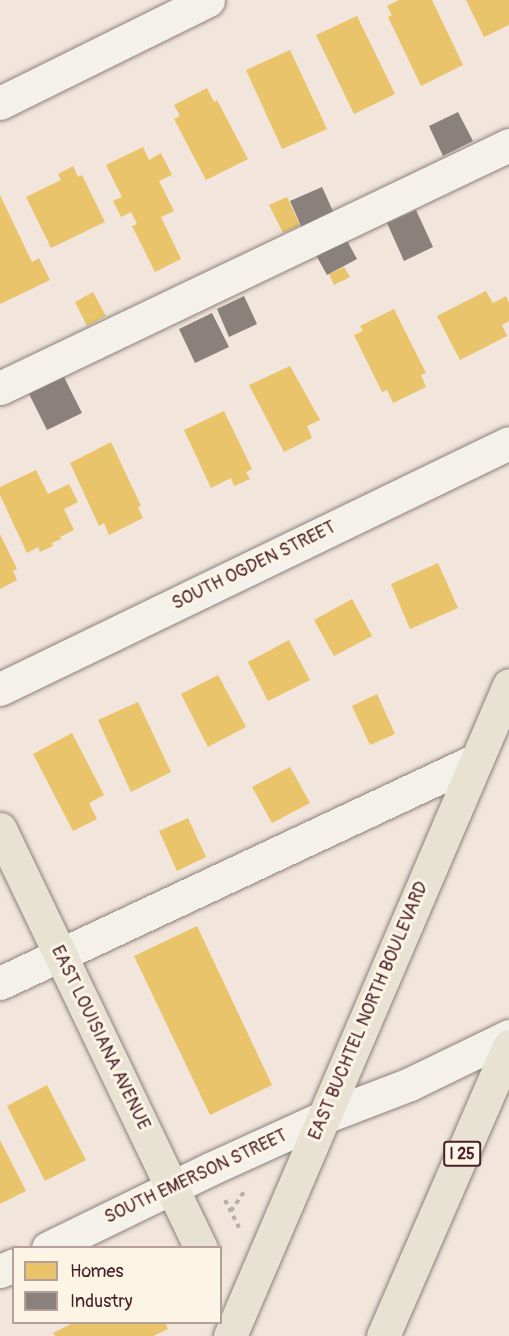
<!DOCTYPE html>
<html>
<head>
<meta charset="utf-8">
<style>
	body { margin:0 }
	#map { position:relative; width:509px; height:1336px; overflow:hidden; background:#f1e5dc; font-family:Pangolin,sans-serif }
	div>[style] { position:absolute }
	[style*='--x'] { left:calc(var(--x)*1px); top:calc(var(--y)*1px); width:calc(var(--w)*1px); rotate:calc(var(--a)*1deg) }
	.homes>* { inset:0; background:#e9c46a }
	.industry>* { inset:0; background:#8a817c }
	.path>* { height:4px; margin-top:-2px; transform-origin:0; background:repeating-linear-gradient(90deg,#b7afac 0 4.5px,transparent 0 9px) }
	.roads { filter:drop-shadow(0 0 2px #8d807e) drop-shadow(0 0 2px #8d807e) }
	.minor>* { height:33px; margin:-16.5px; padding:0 16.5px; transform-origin:16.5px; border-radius:16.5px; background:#f4f0ea }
	.major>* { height:33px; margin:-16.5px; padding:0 16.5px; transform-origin:16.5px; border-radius:16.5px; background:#e8e2d3 }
	.highway>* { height:33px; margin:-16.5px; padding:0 16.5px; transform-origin:16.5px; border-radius:16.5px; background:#e8e2d3 }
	span { translate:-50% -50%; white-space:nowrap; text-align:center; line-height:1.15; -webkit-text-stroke:6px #fcf5e5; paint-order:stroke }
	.shield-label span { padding:2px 4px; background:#fcf5e5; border:2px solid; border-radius:4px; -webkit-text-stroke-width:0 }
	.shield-label { font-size:16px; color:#4a1f2b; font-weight:700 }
	.street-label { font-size:18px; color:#4a1f2b }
	.legend { position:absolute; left:12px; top:1246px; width:210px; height:78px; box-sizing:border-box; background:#fcf5e5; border:2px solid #b59f9b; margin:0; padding:8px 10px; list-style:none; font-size:18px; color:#4a1f2b }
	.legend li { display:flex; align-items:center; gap:12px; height:30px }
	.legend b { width:30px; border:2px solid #b59f9b }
</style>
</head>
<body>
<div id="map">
	<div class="homes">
		<i style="clip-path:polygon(399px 0,432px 0,463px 65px,421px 86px,388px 17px,392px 15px,387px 6px)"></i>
		<i style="clip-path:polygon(466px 0,509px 0,509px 25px,484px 37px)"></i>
		<i style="clip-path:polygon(357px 16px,395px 94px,354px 114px,316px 35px)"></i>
		<i style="clip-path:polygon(290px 50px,327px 129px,282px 149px,246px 70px)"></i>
		<i style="clip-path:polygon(207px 88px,214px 102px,217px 100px,248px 159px,206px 180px,174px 119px,180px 116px,174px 105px)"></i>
		<i style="clip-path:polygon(143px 147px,149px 160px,161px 153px,172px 175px,159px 181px,174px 211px,161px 217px,181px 259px,155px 272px,132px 226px,137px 224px,131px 212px,121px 217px,113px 201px,122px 197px,106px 165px)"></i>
		<i style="clip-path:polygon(73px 166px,78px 177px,82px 175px,105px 222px,51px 248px,26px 197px,61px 180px,58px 174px)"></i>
		<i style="clip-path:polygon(0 195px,32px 262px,39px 258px,50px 280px,0 304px)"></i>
		<i style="clip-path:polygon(287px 197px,300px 225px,283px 233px,269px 205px)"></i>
		<i style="clip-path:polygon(344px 267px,350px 277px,334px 285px,329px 274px)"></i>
		<i style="clip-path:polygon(486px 291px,493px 303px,506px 296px,509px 303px,509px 321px,502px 325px,507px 336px,460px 360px,437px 316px)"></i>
		<i style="clip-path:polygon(93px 292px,106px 316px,87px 326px,75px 302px)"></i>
		<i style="clip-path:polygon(394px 309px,426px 373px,421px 375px,426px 387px,393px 403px,387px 390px,382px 392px,354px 335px,363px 331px,360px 326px)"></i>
		<i style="clip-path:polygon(290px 366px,320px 420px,307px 426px,312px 438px,284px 452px,249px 385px)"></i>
		<i style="clip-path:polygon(224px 411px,252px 469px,246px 472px,250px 479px,234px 486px,231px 478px,211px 488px,184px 430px)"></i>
		<i style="clip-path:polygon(111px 442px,141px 506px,138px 507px,143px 518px,109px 535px,104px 523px,99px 526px,70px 463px)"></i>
		<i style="clip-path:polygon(36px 470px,48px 494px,69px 484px,78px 502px,64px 509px,74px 530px,60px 537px,61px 539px,52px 543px,53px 546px,40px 552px,38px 547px,27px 553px,0 495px,0 487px)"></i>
		<i style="clip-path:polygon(0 534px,17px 569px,13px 571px,17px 580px,0 589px)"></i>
		<i style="clip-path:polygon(438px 563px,458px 608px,410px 629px,391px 584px)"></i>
		<i style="clip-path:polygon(352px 599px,372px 636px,334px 656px,314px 620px)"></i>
		<i style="clip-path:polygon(289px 640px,310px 680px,268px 701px,248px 662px)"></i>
		<i style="clip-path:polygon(218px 675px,246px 727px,208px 747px,181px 694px)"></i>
		<i style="clip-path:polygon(377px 694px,395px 734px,370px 745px,352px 706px)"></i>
		<i style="clip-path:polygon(138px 702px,171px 772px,131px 792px,98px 720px)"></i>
		<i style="clip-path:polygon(72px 733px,104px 795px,89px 803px,97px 819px,73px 831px,33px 754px)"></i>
		<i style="clip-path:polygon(290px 767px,310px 803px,272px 823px,252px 787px)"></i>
		<i style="clip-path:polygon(188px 818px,206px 857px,177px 871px,159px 831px)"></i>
		<i style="clip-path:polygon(197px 926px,272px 1085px,210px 1115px,134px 956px)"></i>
		<i style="clip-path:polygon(47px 1085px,86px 1160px,45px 1181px,7px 1106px)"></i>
		<i style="clip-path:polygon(0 1140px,26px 1191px,0 1204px)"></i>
		<i style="clip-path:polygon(75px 1322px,165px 1322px,168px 1329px,153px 1336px,55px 1336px,53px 1333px)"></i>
	</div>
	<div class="industry">
		<i style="clip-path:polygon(458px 112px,473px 141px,443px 156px,429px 126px)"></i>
		<i style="clip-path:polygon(322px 187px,337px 220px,305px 235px,290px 201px)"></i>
		<i style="clip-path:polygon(416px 210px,433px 247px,404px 261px,387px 223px)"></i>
		<i style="clip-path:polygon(346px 239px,357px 259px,327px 275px,316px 255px)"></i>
		<i style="clip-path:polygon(244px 296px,257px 324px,229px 337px,217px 309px)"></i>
		<i style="clip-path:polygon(212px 313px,229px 347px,195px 363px,179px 329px)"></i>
		<i style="clip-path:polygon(64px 377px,82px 413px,47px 430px,29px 394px)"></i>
	</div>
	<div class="path">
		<i style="--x:225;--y:1200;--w:31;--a:63"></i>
		<i style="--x:231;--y:1211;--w:23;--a:-56"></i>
	</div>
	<div class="roads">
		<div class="minor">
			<i style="--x:0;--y:103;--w:232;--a:-26.3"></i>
			<i style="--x:0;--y:388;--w:564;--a:-25.52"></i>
			<i style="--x:0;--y:689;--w:565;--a:-25.79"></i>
			<i style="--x:0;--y:983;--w:526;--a:-25.1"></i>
			<i style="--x:48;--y:1248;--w:180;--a:-26"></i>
			<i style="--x:210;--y:1169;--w:125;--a:-24.5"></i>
			<i style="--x:324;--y:1117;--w:92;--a:-21"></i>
			<i style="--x:410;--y:1084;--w:110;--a:-25.9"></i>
			<i style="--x:0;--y:1271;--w:15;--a:-23"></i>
		</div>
		<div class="major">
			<i style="--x:0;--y:829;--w:465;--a:64.4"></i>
			<i style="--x:230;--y:1336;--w:708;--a:-66.8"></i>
		</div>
		<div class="highway">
			<i style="--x:383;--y:1336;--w:316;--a:-66.5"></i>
		</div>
	</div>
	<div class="shield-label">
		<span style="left:462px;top:1154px">I 25</span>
	</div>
	<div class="street-label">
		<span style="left:254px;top:566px;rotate:-26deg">SOUTH OGDEN STREET</span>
		<span style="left:369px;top:1011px;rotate:-67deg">EAST BUCHTEL NORTH BOULEVARD</span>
		<span style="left:100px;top:1038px;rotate:64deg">EAST LOUISIANA AVENUE</span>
		<span style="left:196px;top:1177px;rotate:-25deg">SOUTH EMERSON STREET</span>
	</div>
	<ul class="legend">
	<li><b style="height:16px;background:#e9c46a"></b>Homes</li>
	<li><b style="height:16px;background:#8a817c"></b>Industry</li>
	</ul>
</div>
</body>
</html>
